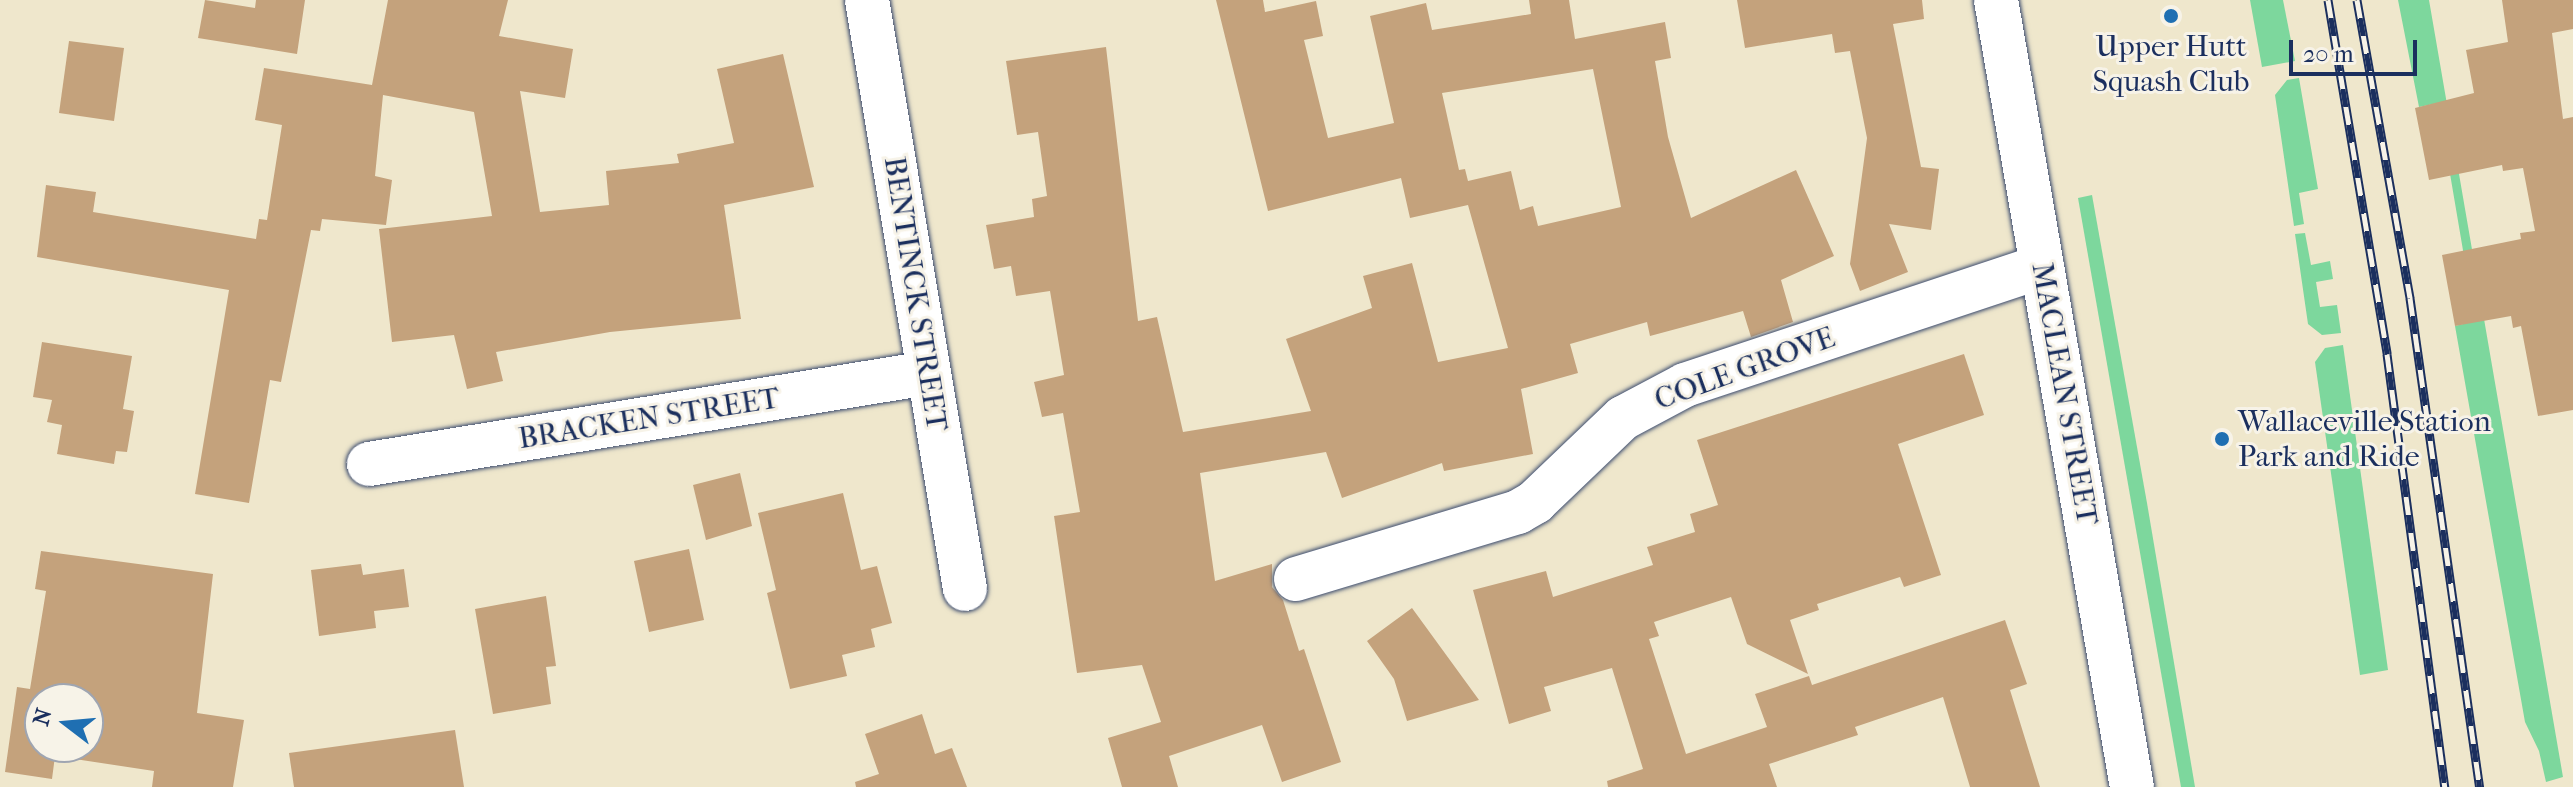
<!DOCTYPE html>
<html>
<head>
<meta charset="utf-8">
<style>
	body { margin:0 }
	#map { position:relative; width:2573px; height:787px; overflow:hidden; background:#efe7cc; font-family:"IM FELL French Canon",serif }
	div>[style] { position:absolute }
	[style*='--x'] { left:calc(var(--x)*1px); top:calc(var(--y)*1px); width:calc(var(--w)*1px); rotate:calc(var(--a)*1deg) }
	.green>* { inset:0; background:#7dd79d }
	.building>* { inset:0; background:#c4a27c }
	.roads { filter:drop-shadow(0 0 2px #3b4b6e) drop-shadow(0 0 2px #3b4b6e) }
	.street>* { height:44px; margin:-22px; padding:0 22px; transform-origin:22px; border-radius:22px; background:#fff }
	.rail>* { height:9px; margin-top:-4.5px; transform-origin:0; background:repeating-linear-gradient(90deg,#f7f3e8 0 18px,#1b2f5e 0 36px); box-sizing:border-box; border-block:2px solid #1b2f5e }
	.dots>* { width:22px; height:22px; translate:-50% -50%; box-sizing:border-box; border:4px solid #f7f3e8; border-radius:50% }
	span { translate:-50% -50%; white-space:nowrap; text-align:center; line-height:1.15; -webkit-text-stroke:6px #f7f3e8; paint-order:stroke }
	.poi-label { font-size:30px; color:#1b2f5e }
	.left { translate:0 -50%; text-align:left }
	.street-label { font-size:30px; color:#1b2f5e }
	.north { position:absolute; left:24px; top:683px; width:80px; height:80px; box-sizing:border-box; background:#f7f3e8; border:2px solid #9fa5b1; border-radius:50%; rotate:286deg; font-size:22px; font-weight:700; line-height:32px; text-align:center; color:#1b2f5e }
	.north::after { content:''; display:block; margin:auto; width:28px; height:36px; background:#1f6fb2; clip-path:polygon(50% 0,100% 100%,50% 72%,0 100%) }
	.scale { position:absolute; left:2289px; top:40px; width:128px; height:36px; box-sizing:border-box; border:4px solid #1b2f5e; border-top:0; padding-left:10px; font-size:24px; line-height:28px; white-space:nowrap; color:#1b2f5e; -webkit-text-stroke:6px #f7f3e8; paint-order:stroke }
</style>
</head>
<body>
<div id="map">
	<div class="green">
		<i style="clip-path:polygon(2250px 0,2283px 0,2295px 61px,2262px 67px)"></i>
		<i style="clip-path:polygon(2398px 0,2429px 0,2563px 777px,2546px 782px,2539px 751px,2525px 722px,2455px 326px,2475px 321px,2438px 103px,2419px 107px)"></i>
		<i style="clip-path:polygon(2299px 78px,2318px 189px,2299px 193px,2304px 224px,2294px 226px,2275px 95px,2287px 80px)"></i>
		<i style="clip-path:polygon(2092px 195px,2147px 503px,2195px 787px,2181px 787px,2078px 198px)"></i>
		<i style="clip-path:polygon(2305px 233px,2311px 265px,2330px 261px,2333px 279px,2316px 282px,2320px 307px,2337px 305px,2341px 333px,2322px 335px,2308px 324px,2295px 234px)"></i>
		<i style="clip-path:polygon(2343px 345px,2388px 670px,2360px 675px,2315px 362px,2325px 348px)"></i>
	</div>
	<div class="building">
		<i style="clip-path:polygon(205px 0,255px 8px,256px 0,305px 0,297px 54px,198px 38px)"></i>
		<i style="clip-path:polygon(388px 0,508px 0,499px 36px,573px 49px,565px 98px,520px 91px,540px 212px,609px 205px,606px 171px,679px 163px,677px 154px,734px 143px,717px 69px,783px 54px,814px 187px,724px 205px,741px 319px,610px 332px,496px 352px,503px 381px,467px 389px,454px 335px,392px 342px,379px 229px,492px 216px,474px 112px,383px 95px,375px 176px,392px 180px,386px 225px,322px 219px,320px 231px,311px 230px,281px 382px,270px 380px,249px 503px,195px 494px,229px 290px,37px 257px,46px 185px,96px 192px,93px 212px,256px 239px,259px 219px,267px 220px,282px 125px,255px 120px,264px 68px,372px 85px)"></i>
		<i style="clip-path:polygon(evenodd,1216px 0,1263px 0,1265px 12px,1316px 1px,1323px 36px,1304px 40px,1328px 138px,1394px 123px,1370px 16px,1426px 3px,1432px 30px,1531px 14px,1529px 0,1569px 0,1575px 39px,1665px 22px,1671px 58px,1655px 61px,1668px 137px,1691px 218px,1796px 170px,1834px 256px,1781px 280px,1793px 322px,1751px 337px,1743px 311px,1650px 336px,1647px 322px,1570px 344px,1578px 373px,1521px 389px,1533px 454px,1444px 471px,1442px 463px,1342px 498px,1326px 452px,1200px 473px,1215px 581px,1272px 564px,1272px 587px,1283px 600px,1299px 651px,1304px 649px,1341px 762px,1282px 782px,1262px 725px,1169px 756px,1178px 787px,1122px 787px,1108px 738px,1161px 722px,1142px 665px,1077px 673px,1054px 516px,1080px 512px,1063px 413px,1042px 417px,1034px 382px,1064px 375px,1050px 291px,1016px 296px,1011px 266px,994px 269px,986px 225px,1034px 217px,1032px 199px,1047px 196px,1038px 132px,1017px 135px,1006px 61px,1106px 47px,1138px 321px,1157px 317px,1183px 432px,1311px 411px,1286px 339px,1372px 308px,1363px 276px,1412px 263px,1438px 362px,1508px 348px,1468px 205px,1410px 218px,1401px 178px,1268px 211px,1216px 0,1593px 69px,1621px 207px,1538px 226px,1533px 206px,1520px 210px,1511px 171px,1468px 181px,1465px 169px,1459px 170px,1442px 93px,1593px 69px)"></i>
		<i style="clip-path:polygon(1737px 0,1922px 0,1924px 19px,1893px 24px,1921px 167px,1939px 169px,1931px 230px,1889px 224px,1908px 272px,1860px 291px,1850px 264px,1867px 138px,1850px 51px,1835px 53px,1832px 34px,1745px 48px)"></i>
		<i style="clip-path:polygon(2502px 0,2573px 0,2573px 29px,2552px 33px,2563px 119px,2573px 117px,2573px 410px,2538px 416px,2521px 326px,2513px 328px,2511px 316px,2455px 326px,2442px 255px,2521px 239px,2520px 233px,2535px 231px,2523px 168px,2503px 171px,2502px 165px,2429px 180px,2415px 108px,2474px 93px,2466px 50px,2508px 42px)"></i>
		<i style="clip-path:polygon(69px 41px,124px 48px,114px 121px,59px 113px)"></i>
		<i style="clip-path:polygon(42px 342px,132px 356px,123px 409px,134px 411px,127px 452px,116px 451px,114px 464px,57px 454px,62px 425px,47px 422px,52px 400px,33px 397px)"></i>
		<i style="clip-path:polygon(1964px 354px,1984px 415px,1898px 444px,1941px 575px,1904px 587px,1900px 577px,1817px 604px,1819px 610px,1790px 620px,1808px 674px,1747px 644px,1731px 597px,1654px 622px,1659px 636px,1649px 639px,1686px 754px,1767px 727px,1755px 694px,1809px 676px,1812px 685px,2005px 620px,2027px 684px,2010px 690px,2040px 787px,1970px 787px,1943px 697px,1855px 727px,1858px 735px,1769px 764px,1777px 787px,1608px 787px,1607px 781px,1643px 769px,1612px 668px,1544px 687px,1551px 711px,1509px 724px,1473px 590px,1546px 571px,1553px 597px,1653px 565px,1647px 547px,1695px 532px,1690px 514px,1718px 505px,1697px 440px)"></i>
		<i style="clip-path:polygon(740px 473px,752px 526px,706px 540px,693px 485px)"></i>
		<i style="clip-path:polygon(843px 493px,861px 570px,877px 566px,892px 623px,871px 629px,875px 647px,842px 655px,847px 676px,790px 689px,767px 593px,776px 590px,758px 513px)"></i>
		<i style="clip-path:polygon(689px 549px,704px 620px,649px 632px,634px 561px)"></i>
		<i style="clip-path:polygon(evenodd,41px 551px,213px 574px,197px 713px,244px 720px,233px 787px,152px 787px,154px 771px,55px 756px,52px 779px,5px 772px,17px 687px,30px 689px,46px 591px,35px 589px,41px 551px,40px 699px,88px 699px,88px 747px,40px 747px,40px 699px)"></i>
		<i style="clip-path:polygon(361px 564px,363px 575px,404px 569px,409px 607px,374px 611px,376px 628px,319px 636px,311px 570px)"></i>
		<i style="clip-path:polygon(546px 596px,556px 666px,546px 667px,551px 704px,493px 714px,475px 609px)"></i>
		<i style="clip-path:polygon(1412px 608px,1479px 700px,1407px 721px,1394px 679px,1367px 641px)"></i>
		<i style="clip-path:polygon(922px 714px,935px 754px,952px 748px,967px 787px,856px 787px,855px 782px,879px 774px,865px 734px)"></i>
		<i style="clip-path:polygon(455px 730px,464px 787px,294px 787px,289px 753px)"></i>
	</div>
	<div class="roads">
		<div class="street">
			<i style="--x:867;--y:0;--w:597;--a:80.55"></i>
			<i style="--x:1996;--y:0;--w:799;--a:80.2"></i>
			<i style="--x:369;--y:464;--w:566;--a:-9.25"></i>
			<i style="--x:1296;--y:579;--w:232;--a:-16.8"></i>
			<i style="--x:1518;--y:512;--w:20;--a:-30"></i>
			<i style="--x:1535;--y:502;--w:122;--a:-43.7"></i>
			<i style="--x:1623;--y:418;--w:70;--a:-28"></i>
			<i style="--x:1685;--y:385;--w:376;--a:-18.4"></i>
		</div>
	</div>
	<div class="rail">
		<i style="--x:2328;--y:0;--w:359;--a:80.5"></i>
		<i style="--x:2387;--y:354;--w:437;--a:82.4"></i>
		<i style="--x:2357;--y:0;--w:303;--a:79.9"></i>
		<i style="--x:2410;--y:298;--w:494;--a:81.9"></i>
	</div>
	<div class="dots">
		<i style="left:2171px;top:16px;background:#1f6fb2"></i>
		<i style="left:2222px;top:439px;background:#1f6fb2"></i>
	</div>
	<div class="poi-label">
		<span style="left:2171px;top:64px">Upper Hutt<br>Squash Club</span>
		<span class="left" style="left:2238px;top:439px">Wallaceville Station<br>Park and Ride</span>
	</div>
	<div class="street-label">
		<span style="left:915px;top:294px;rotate:81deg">BENTINCK STREET</span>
		<span style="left:1745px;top:369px;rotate:-20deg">COLE GROVE</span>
		<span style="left:2064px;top:394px;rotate:80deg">MACLEAN STREET</span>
		<span style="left:649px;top:419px;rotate:-9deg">BRACKEN STREET</span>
	</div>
	<div class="north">N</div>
	<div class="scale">20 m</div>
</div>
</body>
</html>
